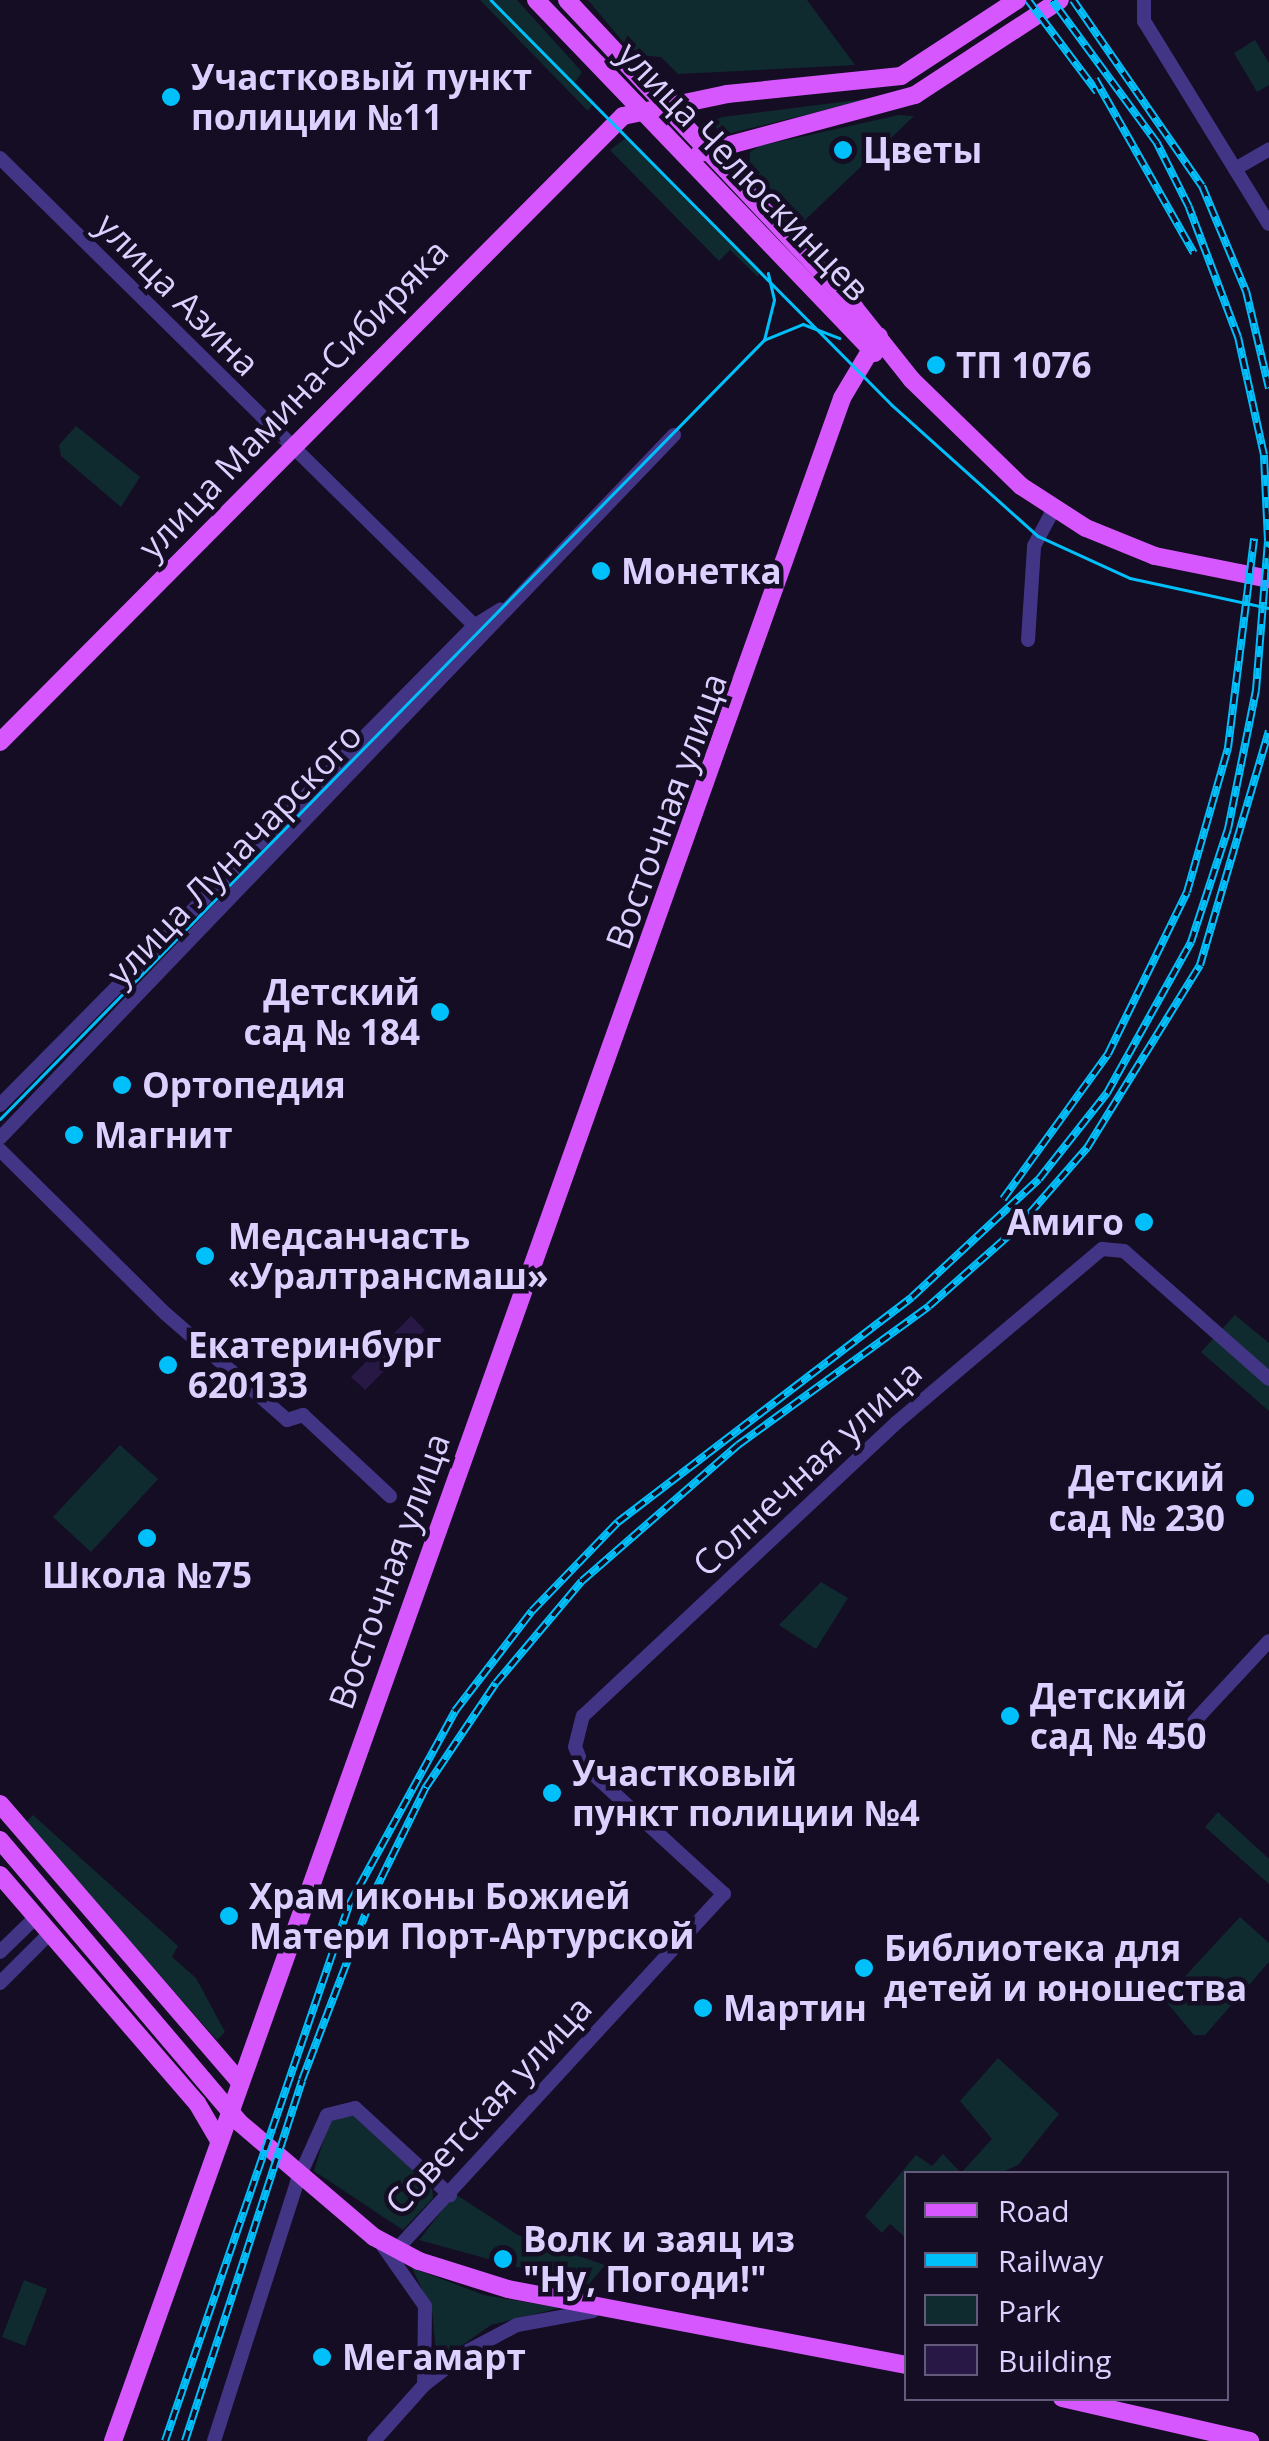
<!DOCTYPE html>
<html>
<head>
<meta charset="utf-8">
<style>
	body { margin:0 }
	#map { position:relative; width:1269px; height:2441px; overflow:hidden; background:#140d24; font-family:"Open Sans",sans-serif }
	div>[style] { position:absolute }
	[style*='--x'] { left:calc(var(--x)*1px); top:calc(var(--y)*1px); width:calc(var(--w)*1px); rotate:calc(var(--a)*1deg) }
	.green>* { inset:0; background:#102b2f }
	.building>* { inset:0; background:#281846 }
	.minor>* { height:14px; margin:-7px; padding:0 7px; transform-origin:7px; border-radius:7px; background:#433586 }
	.major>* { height:18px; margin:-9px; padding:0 9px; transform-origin:9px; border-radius:9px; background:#d757ff }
	.tram>* { height:2.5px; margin:-1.25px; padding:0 1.25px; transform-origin:1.25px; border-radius:1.25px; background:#00c0fb }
	.rail>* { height:8px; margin-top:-4px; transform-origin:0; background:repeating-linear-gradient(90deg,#140d24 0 11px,#00c0fb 0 22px); box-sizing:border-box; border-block:2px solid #00c0fb }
	.dots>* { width:28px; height:28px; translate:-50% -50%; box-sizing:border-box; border:5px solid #140d24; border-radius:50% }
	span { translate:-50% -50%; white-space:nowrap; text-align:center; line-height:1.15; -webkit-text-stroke:9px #140d24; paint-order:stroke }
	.poi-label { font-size:35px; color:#dcd0ff; font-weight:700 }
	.left { translate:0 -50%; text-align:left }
	.right { translate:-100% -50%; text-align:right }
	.street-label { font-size:35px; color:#dcd0ff }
	.legend { position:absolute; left:904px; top:2171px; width:325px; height:230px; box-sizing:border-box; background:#140d24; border:2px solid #645b7c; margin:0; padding:12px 18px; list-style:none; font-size:30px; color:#dcd0ff }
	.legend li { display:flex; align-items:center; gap:20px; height:50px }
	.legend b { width:50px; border:2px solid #645b7c }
</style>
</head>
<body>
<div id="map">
	<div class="green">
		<i style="clip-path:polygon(480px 0,517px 0,582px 72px,575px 82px,594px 102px,588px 111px)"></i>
		<i style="clip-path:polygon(588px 0,807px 0,855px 65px,678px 74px,661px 57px,634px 55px)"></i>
		<i style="clip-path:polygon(1255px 40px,1269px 63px,1269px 85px,1257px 92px,1234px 53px)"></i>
		<i style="clip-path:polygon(873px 98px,723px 135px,711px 122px,722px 117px)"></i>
		<i style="clip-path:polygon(899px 115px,914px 116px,804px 221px,749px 169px,750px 152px,760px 146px)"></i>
		<i style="clip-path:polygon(627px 137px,760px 269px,758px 277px,730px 250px,719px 261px,610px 150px)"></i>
		<i style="clip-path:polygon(76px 426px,140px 477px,121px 507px,61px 456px,59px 445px)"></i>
		<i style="clip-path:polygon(1235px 1315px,1269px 1343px,1269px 1411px,1201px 1352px)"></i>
		<i style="clip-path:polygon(120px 1445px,158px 1479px,91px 1552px,53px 1517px)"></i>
		<i style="clip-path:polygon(821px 1582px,848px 1598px,816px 1649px,779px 1625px)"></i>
		<i style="clip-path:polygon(1218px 1812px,1269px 1859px,1269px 1884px,1205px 1827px)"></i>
		<i style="clip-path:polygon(33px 1815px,178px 1946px,172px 1957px,196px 1978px,225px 2032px,217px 2040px,25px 1823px)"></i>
		<i style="clip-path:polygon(1240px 1917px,1269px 1943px,1269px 1962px,1205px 2035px,1194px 2035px,1164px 1999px)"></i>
		<i style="clip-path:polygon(998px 2058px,1059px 2114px,1018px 2165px,1000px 2173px,906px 2174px,906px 2238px,890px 2224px,882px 2233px,865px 2216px,916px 2155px,932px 2166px,943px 2154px,961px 2173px,992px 2139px,960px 2101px)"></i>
		<i style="clip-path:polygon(352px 2115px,432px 2187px,433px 2198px,403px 2230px,314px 2171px,329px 2122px)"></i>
		<i style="clip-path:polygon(455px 2194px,518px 2235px,605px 2265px,587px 2286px,419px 2240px)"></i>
		<i style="clip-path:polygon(412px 2268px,484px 2295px,560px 2308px,491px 2325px,437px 2363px,432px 2310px)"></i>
		<i style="clip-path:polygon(24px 2280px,47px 2289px,25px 2346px,2px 2337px)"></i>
	</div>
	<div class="building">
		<i style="clip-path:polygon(411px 1316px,425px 1330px,365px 1390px,351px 1377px)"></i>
	</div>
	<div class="minor">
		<i style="--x:1144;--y:0;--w:21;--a:90"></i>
		<i style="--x:1144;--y:21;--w:238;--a:58.4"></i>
		<i style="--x:0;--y:158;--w:674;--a:44.58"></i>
		<i style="--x:1235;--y:169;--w:39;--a:-30"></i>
		<i style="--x:1028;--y:640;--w:94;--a:-86.3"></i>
		<i style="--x:1034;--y:546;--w:40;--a:-62"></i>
		<i style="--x:0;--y:1105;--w:674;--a:-45.3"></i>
		<i style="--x:474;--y:626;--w:31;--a:-32"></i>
		<i style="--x:0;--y:1138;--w:974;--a:-46.21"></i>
		<i style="--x:0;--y:1150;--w:233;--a:44.7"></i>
		<i style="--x:166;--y:1314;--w:161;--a:41.2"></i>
		<i style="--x:287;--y:1420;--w:17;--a:-17"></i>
		<i style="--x:303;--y:1415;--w:119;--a:43"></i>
		<i style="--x:1189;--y:1727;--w:117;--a:-47.1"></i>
		<i style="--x:0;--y:1952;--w:52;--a:-44.2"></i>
		<i style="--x:0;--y:1983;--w:72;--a:-45"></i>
		<i style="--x:383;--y:2246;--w:73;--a:55"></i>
		<i style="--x:425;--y:2306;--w:79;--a:90.7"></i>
		<i style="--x:397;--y:2249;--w:483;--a:-47.4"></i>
		<i style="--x:724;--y:1894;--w:193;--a:-137.5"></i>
		<i style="--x:582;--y:1764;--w:18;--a:-112"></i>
		<i style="--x:575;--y:1747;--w:32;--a:-76"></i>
		<i style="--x:583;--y:1716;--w:429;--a:-43.1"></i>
		<i style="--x:896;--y:1423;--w:270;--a:-40.2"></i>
		<i style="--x:1102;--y:1249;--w:22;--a:5"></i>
		<i style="--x:1124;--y:1251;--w:193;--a:41.4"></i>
		<i style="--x:214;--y:2441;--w:272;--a:-72.2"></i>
		<i style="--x:297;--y:2182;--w:73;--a:-65.9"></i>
		<i style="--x:327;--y:2115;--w:29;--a:-14"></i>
		<i style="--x:355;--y:2108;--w:129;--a:42.5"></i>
		<i style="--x:374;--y:2441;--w:75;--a:-48.2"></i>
		<i style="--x:424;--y:2385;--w:56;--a:-37.7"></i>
		<i style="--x:468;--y:2351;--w:55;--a:-28"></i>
		<i style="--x:517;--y:2325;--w:77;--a:-10.4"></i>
	</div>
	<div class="major">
		<i style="--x:536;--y:0;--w:489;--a:46.2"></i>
		<i style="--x:567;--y:0;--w:420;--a:46.9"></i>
		<i style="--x:854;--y:307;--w:93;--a:51.5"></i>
		<i style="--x:912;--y:380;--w:152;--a:44.2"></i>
		<i style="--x:1021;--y:486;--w:77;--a:32.9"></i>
		<i style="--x:1086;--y:528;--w:74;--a:22.1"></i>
		<i style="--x:1155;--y:556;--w:116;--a:11.4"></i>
		<i style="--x:700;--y:153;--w:223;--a:-15.1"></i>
		<i style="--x:915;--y:95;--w:173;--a:-33.2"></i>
		<i style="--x:0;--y:742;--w:883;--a:-45.14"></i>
		<i style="--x:623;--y:116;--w:106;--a:-11.9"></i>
		<i style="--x:727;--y:94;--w:175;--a:-5.9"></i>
		<i style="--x:901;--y:76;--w:139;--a:-33.2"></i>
		<i style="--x:0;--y:1804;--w:364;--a:49.2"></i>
		<i style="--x:0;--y:1840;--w:371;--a:49.7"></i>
		<i style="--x:240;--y:2123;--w:176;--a:40.4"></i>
		<i style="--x:374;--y:2237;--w:51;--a:28.1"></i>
		<i style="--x:419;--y:2261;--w:93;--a:17.5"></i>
		<i style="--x:508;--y:2289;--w:405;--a:10.8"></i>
		<i style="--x:0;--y:1875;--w:301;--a:49.2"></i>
		<i style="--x:197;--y:2103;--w:42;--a:59.7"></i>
		<i style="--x:1062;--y:2398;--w:193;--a:12.9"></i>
		<i style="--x:113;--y:2441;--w:2169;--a:-70.36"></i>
		<i style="--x:842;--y:398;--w:72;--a:-59.2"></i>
	</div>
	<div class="tram">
		<i style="--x:491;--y:0;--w:570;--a:45.28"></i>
		<i style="--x:892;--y:405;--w:196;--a:41.9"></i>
		<i style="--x:1038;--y:536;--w:101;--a:24.5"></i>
		<i style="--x:1130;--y:578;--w:142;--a:12.2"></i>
		<i style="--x:764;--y:340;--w:41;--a:-76"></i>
		<i style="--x:774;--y:300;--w:27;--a:-103"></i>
		<i style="--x:0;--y:1119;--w:1091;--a:-45.56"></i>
		<i style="--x:764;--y:340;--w:42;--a:-22.3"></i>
		<i style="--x:803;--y:324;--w:39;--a:21"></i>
	</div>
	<div class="rail">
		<i style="--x:1028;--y:0;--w:115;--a:53.1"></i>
		<i style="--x:1073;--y:0;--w:226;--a:55.3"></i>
		<i style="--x:1202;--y:186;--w:114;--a:67.3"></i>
		<i style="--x:1246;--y:291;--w:100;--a:76.7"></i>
		<i style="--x:1095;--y:79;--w:200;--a:60.4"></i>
		<i style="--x:1003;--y:1199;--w:179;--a:-54.1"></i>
		<i style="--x:1108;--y:1054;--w:180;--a:-64"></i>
		<i style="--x:1187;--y:892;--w:150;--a:-74.1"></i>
		<i style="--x:1228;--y:748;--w:211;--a:-82.9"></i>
		<i style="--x:165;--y:2441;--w:567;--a:-71.05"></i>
		<i style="--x:349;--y:1905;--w:221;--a:-61.3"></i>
		<i style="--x:455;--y:1711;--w:126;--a:-52.4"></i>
		<i style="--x:532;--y:1611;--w:124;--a:-46"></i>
		<i style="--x:618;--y:1522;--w:370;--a:-37.4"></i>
		<i style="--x:912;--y:1297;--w:173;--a:-42.9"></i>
		<i style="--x:1039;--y:1179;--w:110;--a:-51.7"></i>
		<i style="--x:1107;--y:1093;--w:173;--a:-60.9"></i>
		<i style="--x:1191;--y:942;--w:119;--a:-71.9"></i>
		<i style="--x:1228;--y:829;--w:142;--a:-78.6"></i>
		<i style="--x:1256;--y:690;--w:149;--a:-85.4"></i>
		<i style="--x:1268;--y:541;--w:86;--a:-92.7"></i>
		<i style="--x:1264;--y:455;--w:121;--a:-102.4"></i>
		<i style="--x:1238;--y:337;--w:139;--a:-110.7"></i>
		<i style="--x:1189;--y:207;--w:72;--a:-116.6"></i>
		<i style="--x:1157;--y:143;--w:177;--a:-126.3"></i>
		<i style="--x:185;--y:2441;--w:379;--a:-72"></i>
		<i style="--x:302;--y:2080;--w:196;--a:-69.1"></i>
		<i style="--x:372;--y:1897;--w:123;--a:-63.9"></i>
		<i style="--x:426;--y:1787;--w:125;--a:-56.1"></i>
		<i style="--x:496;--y:1683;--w:133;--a:-49.9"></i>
		<i style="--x:582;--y:1581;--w:207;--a:-41.1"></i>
		<i style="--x:738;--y:1445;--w:236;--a:-36"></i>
		<i style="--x:929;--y:1306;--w:116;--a:-41.5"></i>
		<i style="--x:1016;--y:1229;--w:108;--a:-48.8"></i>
		<i style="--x:1087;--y:1148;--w:215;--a:-58.3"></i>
		<i style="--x:1200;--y:965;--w:244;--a:-73.6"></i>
	</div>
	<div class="dots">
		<i style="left:171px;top:97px;background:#00c0fb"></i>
		<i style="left:843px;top:150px;background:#00c0fb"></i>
		<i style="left:936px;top:365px;background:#00c0fb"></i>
		<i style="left:601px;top:571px;background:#00c0fb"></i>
		<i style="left:440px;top:1012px;background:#00c0fb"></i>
		<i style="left:122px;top:1085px;background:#00c0fb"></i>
		<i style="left:74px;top:1135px;background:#00c0fb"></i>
		<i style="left:1144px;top:1222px;background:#00c0fb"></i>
		<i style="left:205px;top:1256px;background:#00c0fb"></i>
		<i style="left:168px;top:1365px;background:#00c0fb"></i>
		<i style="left:1245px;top:1498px;background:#00c0fb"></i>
		<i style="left:147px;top:1538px;background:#00c0fb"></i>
		<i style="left:1010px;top:1716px;background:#00c0fb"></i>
		<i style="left:552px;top:1793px;background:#00c0fb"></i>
		<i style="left:229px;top:1916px;background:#00c0fb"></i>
		<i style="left:864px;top:1968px;background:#00c0fb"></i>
		<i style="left:703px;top:2008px;background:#00c0fb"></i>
		<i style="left:503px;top:2259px;background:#00c0fb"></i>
		<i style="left:322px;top:2357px;background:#00c0fb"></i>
	</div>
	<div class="poi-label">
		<span class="left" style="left:191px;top:97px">Участковый пункт<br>полиции №11</span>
		<span class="left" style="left:863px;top:150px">Цветы</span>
		<span class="left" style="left:956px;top:365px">ТП 1076</span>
		<span class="left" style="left:621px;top:571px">Монетка</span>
		<span class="right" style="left:420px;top:1012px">Детский<br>сад № 184</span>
		<span class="left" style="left:142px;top:1085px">Ортопедия</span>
		<span class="left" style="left:94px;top:1135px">Магнит</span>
		<span class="right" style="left:1124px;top:1222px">Амиго</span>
		<span class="left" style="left:228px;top:1256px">Медсанчасть<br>«Уралтрансмаш»</span>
		<span class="left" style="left:188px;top:1365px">Екатеринбург<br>620133</span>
		<span class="right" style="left:1225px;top:1498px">Детский<br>сад № 230</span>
		<span style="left:147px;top:1575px">Школа №75</span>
		<span class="left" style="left:1030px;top:1716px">Детский<br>сад № 450</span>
		<span class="left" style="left:572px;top:1793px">Участковый<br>пункт полиции №4</span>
		<span class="left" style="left:249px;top:1916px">Храм иконы Божией<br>Матери Порт-Артурской</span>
		<span class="left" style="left:884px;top:1968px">Библиотека для<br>детей и юношества</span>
		<span class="left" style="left:723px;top:2008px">Мартин</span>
		<span class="left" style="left:523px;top:2259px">Волк и заяц из<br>"Ну, Погоди!"</span>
		<span class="left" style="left:342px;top:2357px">Мегамарт</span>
	</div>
	<div class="street-label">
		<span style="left:744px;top:171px;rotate:46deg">улица Челюскинцев</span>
		<span style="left:178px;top:294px;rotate:45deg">улица Азина</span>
		<span style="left:293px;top:399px;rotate:-46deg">улица Мамина-Сибиряка</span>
		<span style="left:666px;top:811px;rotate:-70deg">Восточная улица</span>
		<span style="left:234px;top:854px;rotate:-46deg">улица Луначарского</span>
		<span style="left:807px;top:1468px;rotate:-43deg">Солнечная улица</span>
		<span style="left:389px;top:1571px;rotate:-70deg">Восточная улица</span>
		<span style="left:488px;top:2105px;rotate:-47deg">Советская улица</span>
	</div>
	<ul class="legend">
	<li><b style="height:12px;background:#d757ff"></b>Road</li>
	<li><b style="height:12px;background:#00c0fb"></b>Railway</li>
	<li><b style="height:28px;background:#102b2f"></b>Park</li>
	<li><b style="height:28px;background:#281846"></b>Building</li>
	</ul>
</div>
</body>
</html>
